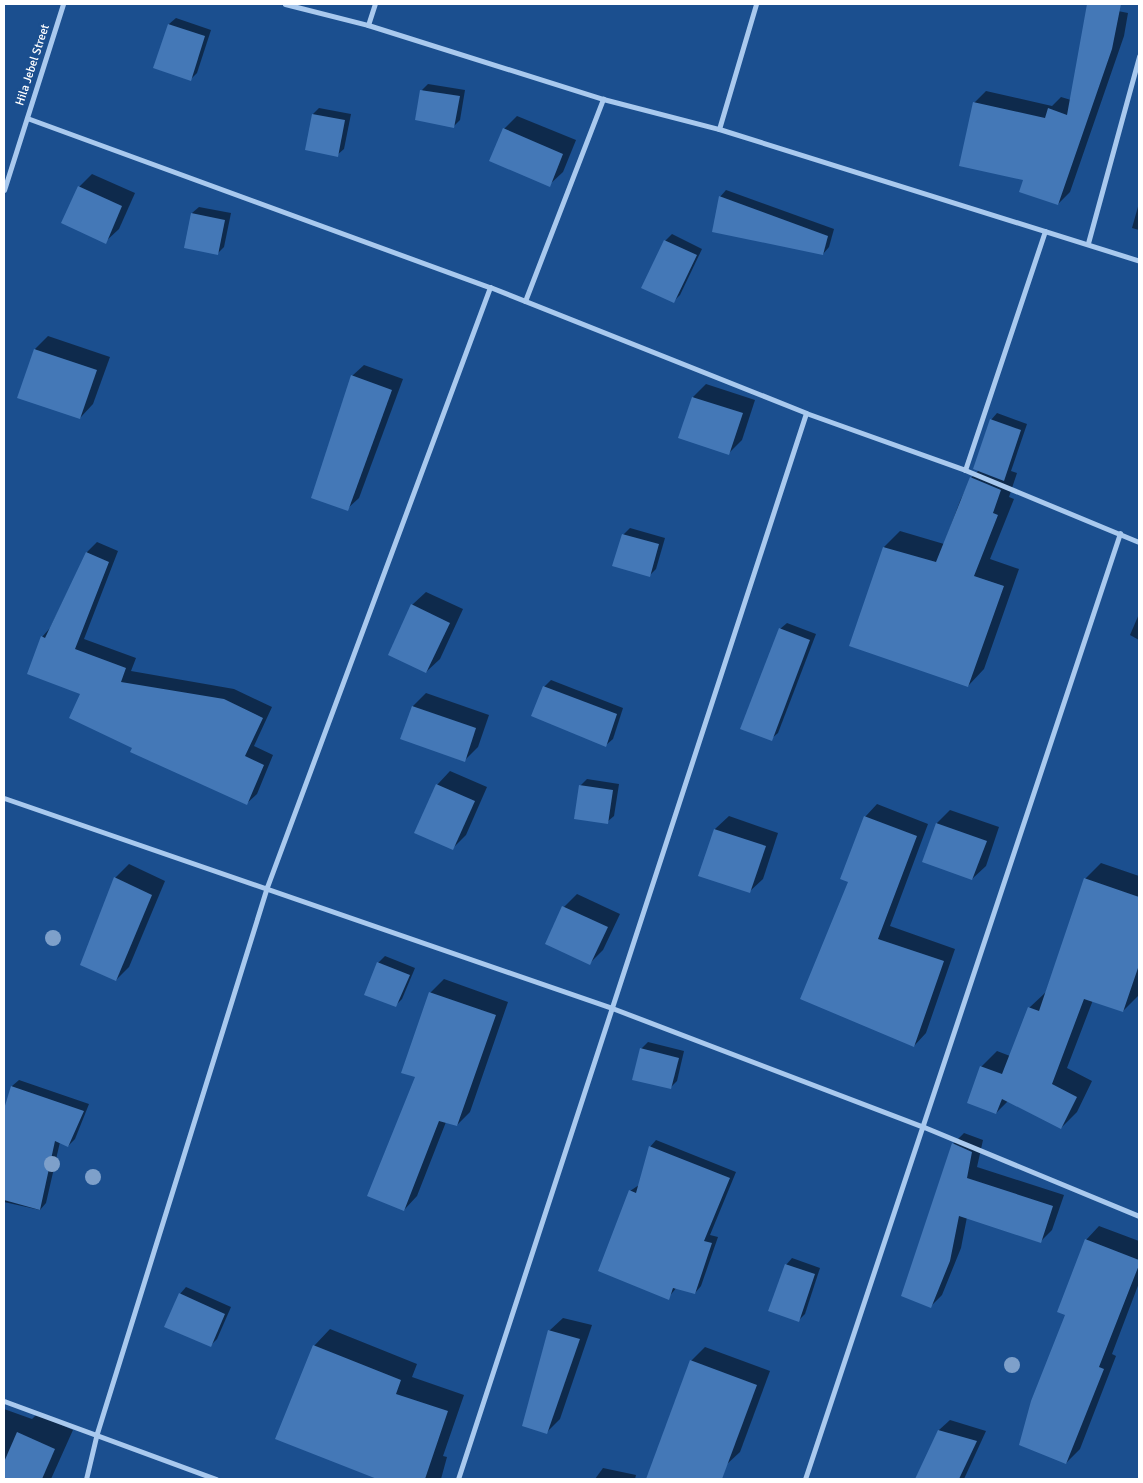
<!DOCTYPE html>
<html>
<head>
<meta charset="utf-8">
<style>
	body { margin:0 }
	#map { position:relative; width:1143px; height:1483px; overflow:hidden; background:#1b4f8f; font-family:Signika,sans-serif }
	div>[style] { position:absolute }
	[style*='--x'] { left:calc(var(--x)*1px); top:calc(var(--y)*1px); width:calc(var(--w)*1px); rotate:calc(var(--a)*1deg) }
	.shadow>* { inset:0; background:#0007 }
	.building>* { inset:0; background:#4478b7 }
	.minor>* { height:5px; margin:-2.5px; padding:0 2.5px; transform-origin:2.5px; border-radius:2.5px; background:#a9c9ee }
	.trees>* { width:16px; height:16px; margin:-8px; border-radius:50%; background:#7ea0ca }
	span { translate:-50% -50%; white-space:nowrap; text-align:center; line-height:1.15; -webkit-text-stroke:5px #1b4f8f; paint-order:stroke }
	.street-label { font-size:12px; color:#fff }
	.frame { position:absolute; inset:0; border:5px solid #fff; pointer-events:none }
</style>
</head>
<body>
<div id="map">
	<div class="shadow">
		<i style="clip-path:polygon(1098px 7px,1128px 13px,1124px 36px,1070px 192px,1058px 204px,1025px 179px,974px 103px,986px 91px,1052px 106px,1061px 97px,1071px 100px)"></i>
		<i style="clip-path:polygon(176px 18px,211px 30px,197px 73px,190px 80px,154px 67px,169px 24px)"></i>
		<i style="clip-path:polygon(428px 84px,465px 90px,460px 120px,454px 126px,422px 90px)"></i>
		<i style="clip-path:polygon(319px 108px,351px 114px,344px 149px,337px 155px,313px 114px)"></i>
		<i style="clip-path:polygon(517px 116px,576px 140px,563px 172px,549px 185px,504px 129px)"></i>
		<i style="clip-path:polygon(92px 174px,135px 193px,119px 229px,105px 242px,79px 187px)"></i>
		<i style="clip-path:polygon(726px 190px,834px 229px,829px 247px,823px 254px,720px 197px)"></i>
		<i style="clip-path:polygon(1139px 203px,1139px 230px,1132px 228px)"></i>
		<i style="clip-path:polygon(199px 207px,231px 213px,224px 247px,217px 254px,192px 213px)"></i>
		<i style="clip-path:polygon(672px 234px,702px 249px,680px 295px,673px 302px,665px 241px)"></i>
		<i style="clip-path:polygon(48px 336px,110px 357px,93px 404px,80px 418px,35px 349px)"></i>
		<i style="clip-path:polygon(364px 365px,403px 379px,359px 498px,347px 509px,352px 376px)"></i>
		<i style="clip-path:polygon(706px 384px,755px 400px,742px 440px,729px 453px,693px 397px)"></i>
		<i style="clip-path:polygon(997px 413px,1027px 424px,1011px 471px,1017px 473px,1009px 497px,1014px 499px,990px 559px,1019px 569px,984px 669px,968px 686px,884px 547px,900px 531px,944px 544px,960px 501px,971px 478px,979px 470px,991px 420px)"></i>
		<i style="clip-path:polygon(630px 528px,665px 538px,656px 569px,649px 576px,623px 535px)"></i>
		<i style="clip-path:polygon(97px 542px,118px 551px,84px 639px,136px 658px,131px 671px,234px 689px,272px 707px,254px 746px,273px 755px,257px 794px,246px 804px,133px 748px,81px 693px,42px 637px,50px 628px,87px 552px)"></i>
		<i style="clip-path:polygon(426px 592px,463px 609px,440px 659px,426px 672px,412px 605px)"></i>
		<i style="clip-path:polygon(1139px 614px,1139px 640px,1130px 635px)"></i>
		<i style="clip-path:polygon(787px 623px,816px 634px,778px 733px,771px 739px,780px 629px)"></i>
		<i style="clip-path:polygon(551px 680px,623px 708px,613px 739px,606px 745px,544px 687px)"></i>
		<i style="clip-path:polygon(426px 693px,489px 715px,478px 747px,464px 761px,401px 738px,413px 706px)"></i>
		<i style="clip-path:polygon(450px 771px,487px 787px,466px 835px,453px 848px,437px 785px)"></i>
		<i style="clip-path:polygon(587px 779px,619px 784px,614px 816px,607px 822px,580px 786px)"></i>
		<i style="clip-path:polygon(877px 804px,928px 824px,890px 926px,955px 949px,926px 1033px,914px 1046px,850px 881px,865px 817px)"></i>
		<i style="clip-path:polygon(950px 810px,999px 827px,986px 866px,972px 879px,923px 861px,937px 823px)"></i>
		<i style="clip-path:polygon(729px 816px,778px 833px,763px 879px,749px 892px,700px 875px,715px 829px)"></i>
		<i style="clip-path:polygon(1101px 863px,1139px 876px,1139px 995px,1123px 1011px,1093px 1000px,1067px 1068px,1092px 1081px,1077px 1112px,1061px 1128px,1008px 1101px,996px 1113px,981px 1067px,997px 1051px,1010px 1056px,1029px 1008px,1046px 992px,1085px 879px)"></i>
		<i style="clip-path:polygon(129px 864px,165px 881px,129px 967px,116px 980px,82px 965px,115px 878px)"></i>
		<i style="clip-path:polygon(577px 894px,620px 914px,603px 950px,590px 963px,564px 907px)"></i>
		<i style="clip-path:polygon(385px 956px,415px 968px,402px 999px,395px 1006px,378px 963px)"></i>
		<i style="clip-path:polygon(444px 979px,508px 1002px,470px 1112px,457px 1125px,446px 1122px,417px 1196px,404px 1210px,417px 1077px,430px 993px)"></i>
		<i style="clip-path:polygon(648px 1042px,684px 1051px,677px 1081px,670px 1088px,641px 1049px)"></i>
		<i style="clip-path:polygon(19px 1080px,89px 1104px,75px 1139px,68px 1146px,60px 1142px,46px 1203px,40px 1210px,4px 1202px,4px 1116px,12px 1086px)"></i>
		<i style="clip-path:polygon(964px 1133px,983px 1140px,977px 1167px,1064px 1195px,1052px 1230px,1040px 1242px,967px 1217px,961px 1248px,942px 1295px,931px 1306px,953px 1144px)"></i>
		<i style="clip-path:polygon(656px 1140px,736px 1172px,710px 1235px,718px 1237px,701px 1286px,695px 1293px,677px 1287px,668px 1298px,630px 1191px,639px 1185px,650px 1147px)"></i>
		<i style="clip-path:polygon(1099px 1226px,1139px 1241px,1139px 1283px,1112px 1354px,1116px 1356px,1080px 1449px,1066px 1463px,1066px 1314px,1086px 1240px)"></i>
		<i style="clip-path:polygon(792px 1258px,820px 1268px,805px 1314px,799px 1320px,786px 1265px)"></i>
		<i style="clip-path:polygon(186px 1287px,231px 1307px,217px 1339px,210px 1346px,180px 1294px)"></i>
		<i style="clip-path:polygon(563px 1318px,592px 1325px,560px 1419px,547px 1432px,549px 1331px)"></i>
		<i style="clip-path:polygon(330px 1329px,417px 1364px,412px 1377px,464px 1395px,443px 1456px,447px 1457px,441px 1479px,380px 1479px,277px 1438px,314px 1346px)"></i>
		<i style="clip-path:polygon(705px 1347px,770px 1371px,740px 1452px,726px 1465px,691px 1361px)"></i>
		<i style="clip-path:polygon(4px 1409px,32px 1419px,37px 1414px,73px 1430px,51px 1479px,4px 1479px)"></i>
		<i style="clip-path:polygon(950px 1420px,986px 1431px,964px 1479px,916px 1479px,939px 1430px)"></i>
		<i style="clip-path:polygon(603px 1468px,636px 1475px,635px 1479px,595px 1479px)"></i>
	</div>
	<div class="building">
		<i style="clip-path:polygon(1087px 4px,1121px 4px,1112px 49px,1058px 205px,1019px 192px,1023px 180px,959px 166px,973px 102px,1045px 118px,1048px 108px,1067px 115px)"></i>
		<i style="clip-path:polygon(168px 24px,205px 36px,191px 81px,153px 68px)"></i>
		<i style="clip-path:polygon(420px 90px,460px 96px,454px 128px,415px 120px)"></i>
		<i style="clip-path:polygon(312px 114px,345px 120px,338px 157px,305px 150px)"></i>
		<i style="clip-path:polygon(503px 128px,563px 154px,550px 187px,489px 161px)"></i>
		<i style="clip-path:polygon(78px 186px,122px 206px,106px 244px,61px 223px)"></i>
		<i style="clip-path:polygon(719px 196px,828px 236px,823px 255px,712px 232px)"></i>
		<i style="clip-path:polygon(191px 213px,225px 220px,218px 255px,184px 248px)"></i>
		<i style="clip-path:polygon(664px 240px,697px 255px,674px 303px,641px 288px)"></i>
		<i style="clip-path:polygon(34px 349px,97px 370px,80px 419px,17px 398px)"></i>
		<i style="clip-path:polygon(351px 375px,392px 390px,348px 511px,311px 498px)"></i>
		<i style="clip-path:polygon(692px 397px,743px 413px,729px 455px,678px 438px)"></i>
		<i style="clip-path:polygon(990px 419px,1021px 430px,1004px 481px,973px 469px)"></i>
		<i style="clip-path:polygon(970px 477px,1001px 490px,993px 513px,998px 515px,974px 576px,1004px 586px,968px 687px,849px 646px,883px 547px,936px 562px)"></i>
		<i style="clip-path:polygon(622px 534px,659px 544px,650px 577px,612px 566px)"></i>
		<i style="clip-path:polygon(86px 552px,109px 562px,75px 649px,126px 668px,121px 682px,224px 699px,263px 718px,245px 756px,264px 765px,247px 805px,130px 752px,132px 748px,69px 718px,80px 694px,27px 674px,41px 636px,45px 638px)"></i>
		<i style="clip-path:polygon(411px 604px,450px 623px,426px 673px,388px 655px)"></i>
		<i style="clip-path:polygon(779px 628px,810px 640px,772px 741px,740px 729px)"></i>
		<i style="clip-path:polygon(543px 686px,617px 714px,606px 747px,531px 716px)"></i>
		<i style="clip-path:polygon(412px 706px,476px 728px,465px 762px,400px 739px)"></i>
		<i style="clip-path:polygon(436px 784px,475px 801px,453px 850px,414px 833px)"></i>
		<i style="clip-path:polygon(579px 785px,613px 790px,608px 824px,574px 819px)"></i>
		<i style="clip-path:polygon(864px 816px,917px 836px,878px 939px,944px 961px,914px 1047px,800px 999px,848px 882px,840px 879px)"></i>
		<i style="clip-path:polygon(936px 823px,987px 841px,972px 880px,922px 862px)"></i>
		<i style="clip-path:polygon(714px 829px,766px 846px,750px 893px,698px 876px)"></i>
		<i style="clip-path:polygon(114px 877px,152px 895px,116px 981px,80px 965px)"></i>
		<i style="clip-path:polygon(1084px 878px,1139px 897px,1139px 965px,1123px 1012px,1084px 999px,1052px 1084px,1077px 1097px,1061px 1129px,1002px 1099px,996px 1114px,967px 1103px,980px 1066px,1002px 1074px,1028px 1007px,1039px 1011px)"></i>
		<i style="clip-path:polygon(562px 906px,608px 927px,590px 965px,545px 944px)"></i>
		<i style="clip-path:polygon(377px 962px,410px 975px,396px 1007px,364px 995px)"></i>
		<i style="clip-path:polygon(429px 992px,496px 1015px,457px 1126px,439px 1121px,404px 1211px,367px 1196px,415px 1077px,401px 1073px)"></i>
		<i style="clip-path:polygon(640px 1048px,679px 1058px,671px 1089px,632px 1080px)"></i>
		<i style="clip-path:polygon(11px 1086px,84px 1111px,68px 1147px,55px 1141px,40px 1210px,4px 1200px,4px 1109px)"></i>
		<i style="clip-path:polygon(952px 1143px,972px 1152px,967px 1178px,1053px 1206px,1041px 1243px,959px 1216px,950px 1261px,931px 1308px,901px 1296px)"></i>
		<i style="clip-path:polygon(649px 1146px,730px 1178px,704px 1241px,712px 1243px,695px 1294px,673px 1288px,669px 1300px,598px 1271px,629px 1190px,636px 1193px)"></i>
		<i style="clip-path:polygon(1085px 1239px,1139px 1260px,1139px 1265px,1099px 1367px,1104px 1369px,1066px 1464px,1019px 1445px,1031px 1401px,1065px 1315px,1057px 1312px)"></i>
		<i style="clip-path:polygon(785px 1264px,815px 1274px,799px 1322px,768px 1311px)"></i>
		<i style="clip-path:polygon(179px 1293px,225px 1314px,211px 1347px,164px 1327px)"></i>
		<i style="clip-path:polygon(548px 1330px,580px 1339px,547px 1434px,522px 1426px)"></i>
		<i style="clip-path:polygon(313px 1345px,401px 1380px,396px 1394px,448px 1411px,425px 1479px,377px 1479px,275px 1439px)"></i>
		<i style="clip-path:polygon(690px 1360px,757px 1385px,722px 1479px,646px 1479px)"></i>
		<i style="clip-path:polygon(938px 1430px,977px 1441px,959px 1479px,915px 1479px)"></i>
		<i style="clip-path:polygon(17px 1432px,55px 1449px,42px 1479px,4px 1479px,4px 1462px)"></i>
	</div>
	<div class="minor">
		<i style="--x:285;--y:4;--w:86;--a:14.2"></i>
		<i style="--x:368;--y:25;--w:246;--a:17.5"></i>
		<i style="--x:603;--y:99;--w:120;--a:14.5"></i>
		<i style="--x:719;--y:129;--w:440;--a:17.4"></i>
		<i style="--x:368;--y:25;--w:22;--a:-72"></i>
		<i style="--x:27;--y:118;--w:493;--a:20.1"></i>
		<i style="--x:490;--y:287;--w:340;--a:21.7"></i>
		<i style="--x:806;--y:413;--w:169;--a:19.7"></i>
		<i style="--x:965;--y:470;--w:188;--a:22.5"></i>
		<i style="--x:719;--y:129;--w:130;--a:-73.5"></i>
		<i style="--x:4;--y:190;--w:195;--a:-72.4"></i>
		<i style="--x:1088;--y:243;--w:194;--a:-74.7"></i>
		<i style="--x:525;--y:301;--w:217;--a:-68.9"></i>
		<i style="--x:965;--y:470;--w:252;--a:-71.5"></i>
		<i style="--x:4;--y:798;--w:643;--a:19.05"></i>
		<i style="--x:612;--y:1008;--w:334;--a:20.9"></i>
		<i style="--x:924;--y:1127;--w:233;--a:22.5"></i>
		<i style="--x:4;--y:1401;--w:226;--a:20.2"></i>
		<i style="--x:86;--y:1479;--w:47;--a:-76.6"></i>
		<i style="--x:97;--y:1433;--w:572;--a:-72.71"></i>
		<i style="--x:267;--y:887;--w:640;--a:-69.61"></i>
		<i style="--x:458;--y:1479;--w:1121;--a:-71.92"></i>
		<i style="--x:805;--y:1479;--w:997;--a:-71.58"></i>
	</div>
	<div class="trees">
		<i style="left:53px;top:938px"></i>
		<i style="left:52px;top:1164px"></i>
		<i style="left:93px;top:1177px"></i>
		<i style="left:1012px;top:1365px"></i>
	</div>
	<div class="street-label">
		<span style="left:33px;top:65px;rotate:-72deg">Hila Jebel Street</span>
	</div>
	<div class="frame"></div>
</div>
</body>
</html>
